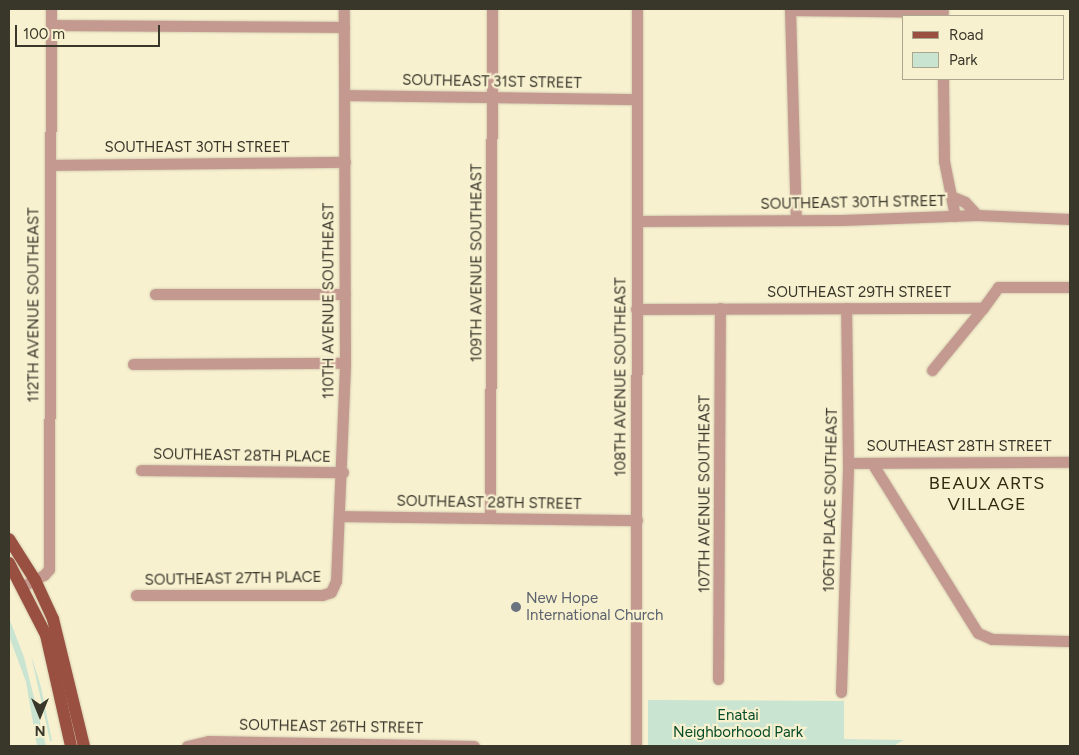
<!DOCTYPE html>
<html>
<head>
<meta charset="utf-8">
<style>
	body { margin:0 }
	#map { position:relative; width:1079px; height:755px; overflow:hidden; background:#f8f1d0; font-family:Figtree,sans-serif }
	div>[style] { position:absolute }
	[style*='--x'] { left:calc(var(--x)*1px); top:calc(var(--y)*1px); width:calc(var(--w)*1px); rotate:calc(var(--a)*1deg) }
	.green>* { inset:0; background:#cae4d2 }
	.roads { filter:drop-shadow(0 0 1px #d6cfb2) drop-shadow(0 0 1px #d6cfb2) }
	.minor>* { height:11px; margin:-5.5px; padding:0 5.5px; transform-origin:5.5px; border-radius:5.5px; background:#c49a90 }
	.major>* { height:12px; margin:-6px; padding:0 6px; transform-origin:6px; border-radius:6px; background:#995040 }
	.dots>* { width:14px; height:14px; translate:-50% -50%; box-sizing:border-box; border:2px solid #f8f1d0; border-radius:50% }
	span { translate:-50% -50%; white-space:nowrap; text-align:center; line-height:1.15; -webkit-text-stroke:4.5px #f8f1d0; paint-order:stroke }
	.street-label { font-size:15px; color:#39362a }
	.worship-label { font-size:15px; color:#5b616d }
	.left { translate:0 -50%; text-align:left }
	.park-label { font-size:15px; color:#044b28 }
	.quarter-label { font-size:18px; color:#312a0f; letter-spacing:1px }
	.frame { position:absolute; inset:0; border:10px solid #39362a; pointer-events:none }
	.legend { position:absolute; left:902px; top:15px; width:162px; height:65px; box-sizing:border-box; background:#f8f1d0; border:1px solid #aca68e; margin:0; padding:6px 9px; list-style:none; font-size:15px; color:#39362a }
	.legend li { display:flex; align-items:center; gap:10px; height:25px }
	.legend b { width:25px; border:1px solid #aca68e }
	.north { position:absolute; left:15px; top:690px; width:50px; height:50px; -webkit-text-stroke:4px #f8f1d0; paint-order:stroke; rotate:180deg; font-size:14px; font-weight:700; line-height:20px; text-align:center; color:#39362a }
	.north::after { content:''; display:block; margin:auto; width:18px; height:22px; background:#39362a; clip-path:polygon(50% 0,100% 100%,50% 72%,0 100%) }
	.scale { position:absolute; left:15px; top:25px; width:145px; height:22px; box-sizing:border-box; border:2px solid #39362a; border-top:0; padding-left:6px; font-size:15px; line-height:18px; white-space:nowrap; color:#39362a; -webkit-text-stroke:4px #f8f1d0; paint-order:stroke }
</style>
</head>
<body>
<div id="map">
	<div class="green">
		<i style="clip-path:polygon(9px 618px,24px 657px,46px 746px,37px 746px,26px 682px,9px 636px)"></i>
		<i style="clip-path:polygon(31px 655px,41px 687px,52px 741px,50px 741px)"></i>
		<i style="clip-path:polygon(648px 700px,844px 701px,844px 739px,904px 740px,893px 746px,648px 746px)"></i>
	</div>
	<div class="roads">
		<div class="minor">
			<i style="--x:790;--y:9;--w:211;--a:88.4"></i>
			<i style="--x:790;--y:10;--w:153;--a:0.7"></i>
			<i style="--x:51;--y:25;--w:293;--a:0.4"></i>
			<i style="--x:943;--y:79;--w:82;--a:89.3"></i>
			<i style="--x:944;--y:161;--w:56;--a:78.7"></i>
			<i style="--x:346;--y:95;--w:291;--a:0.8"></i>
			<i style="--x:50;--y:165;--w:295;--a:-0.6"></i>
			<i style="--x:951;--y:196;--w:15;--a:23"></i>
			<i style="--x:965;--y:202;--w:18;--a:47"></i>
			<i style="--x:637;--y:221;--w:205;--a:-0.3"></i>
			<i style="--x:842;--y:220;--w:135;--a:-2.1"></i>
			<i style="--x:977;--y:215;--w:93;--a:2.5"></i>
			<i style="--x:155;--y:294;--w:190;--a:0"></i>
			<i style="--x:636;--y:309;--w:347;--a:-0.2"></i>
			<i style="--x:983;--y:308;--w:26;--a:-54"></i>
			<i style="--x:998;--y:287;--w:72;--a:0"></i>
			<i style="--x:133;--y:364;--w:212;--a:-0.3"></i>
			<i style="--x:932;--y:370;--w:80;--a:-50.6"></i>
			<i style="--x:848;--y:463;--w:222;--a:-0.3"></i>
			<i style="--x:872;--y:463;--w:200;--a:58.1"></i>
			<i style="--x:978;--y:633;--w:15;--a:23"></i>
			<i style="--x:992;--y:639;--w:78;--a:1.5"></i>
			<i style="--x:141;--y:470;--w:202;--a:0.6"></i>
			<i style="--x:340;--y:516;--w:297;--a:0.8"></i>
			<i style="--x:490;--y:518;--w:509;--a:-89.77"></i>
			<i style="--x:23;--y:586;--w:24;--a:-28"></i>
			<i style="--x:44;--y:575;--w:8;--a:-50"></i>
			<i style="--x:49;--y:569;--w:560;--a:-89.8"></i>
			<i style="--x:136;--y:595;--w:186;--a:0"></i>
			<i style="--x:322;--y:595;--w:9;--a:-18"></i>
			<i style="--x:331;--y:592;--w:12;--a:-66"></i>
			<i style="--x:336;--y:581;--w:218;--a:-87.6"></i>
			<i style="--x:345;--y:363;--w:354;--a:-90.2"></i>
			<i style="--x:718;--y:679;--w:371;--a:-89.7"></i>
			<i style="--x:841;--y:692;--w:229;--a:-88.2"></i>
			<i style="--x:848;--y:463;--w:155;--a:-90.7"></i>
			<i style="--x:187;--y:746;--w:22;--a:-13"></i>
			<i style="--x:208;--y:741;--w:266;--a:1.1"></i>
			<i style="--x:636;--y:746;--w:737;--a:-89.92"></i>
		</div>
		<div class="major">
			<i style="--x:9;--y:539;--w:49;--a:57.6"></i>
			<i style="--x:35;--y:580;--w:43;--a:65.2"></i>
			<i style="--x:53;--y:619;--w:131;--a:76.3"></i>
			<i style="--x:9;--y:563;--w:81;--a:62.8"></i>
			<i style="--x:46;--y:635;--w:114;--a:77.3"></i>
		</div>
	</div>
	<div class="dots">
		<i style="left:516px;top:607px;background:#6b7280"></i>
	</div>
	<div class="street-label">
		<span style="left:492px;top:82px;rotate:1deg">SOUTHEAST 31ST STREET</span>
		<span style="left:197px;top:148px">SOUTHEAST 30TH STREET</span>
		<span style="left:853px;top:203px;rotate:-1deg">SOUTHEAST 30TH STREET</span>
		<span style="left:477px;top:263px;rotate:-90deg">109TH AVENUE SOUTHEAST</span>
		<span style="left:859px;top:293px">SOUTHEAST 29TH STREET</span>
		<span style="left:329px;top:301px;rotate:-90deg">110TH AVENUE SOUTHEAST</span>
		<span style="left:34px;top:305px;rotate:-90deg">112TH AVENUE SOUTHEAST</span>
		<span style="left:621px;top:377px;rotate:-90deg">108TH AVENUE SOUTHEAST</span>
		<span style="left:959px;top:447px">SOUTHEAST 28TH STREET</span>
		<span style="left:242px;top:456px;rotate:1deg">SOUTHEAST 28TH PLACE</span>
		<span style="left:705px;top:494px;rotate:-90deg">107TH AVENUE SOUTHEAST</span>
		<span style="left:831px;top:500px;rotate:-89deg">106TH PLACE SOUTHEAST</span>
		<span style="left:489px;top:503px;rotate:1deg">SOUTHEAST 28TH STREET</span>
		<span style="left:233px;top:579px;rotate:-1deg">SOUTHEAST 27TH PLACE</span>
		<span style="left:331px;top:727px;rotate:1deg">SOUTHEAST 26TH STREET</span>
	</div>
	<div class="worship-label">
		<span class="left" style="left:526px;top:607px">New Hope<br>International Church</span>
	</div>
	<div class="park-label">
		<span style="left:738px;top:724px">Enatai<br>Neighborhood Park</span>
	</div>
	<div class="quarter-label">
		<span style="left:987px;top:494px">BEAUX ARTS<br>VILLAGE</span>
	</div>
	<div class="frame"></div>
	<ul class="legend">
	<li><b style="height:6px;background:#995040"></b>Road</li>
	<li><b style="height:14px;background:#cae4d2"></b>Park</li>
	</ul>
	<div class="north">N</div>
	<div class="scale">100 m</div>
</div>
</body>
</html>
